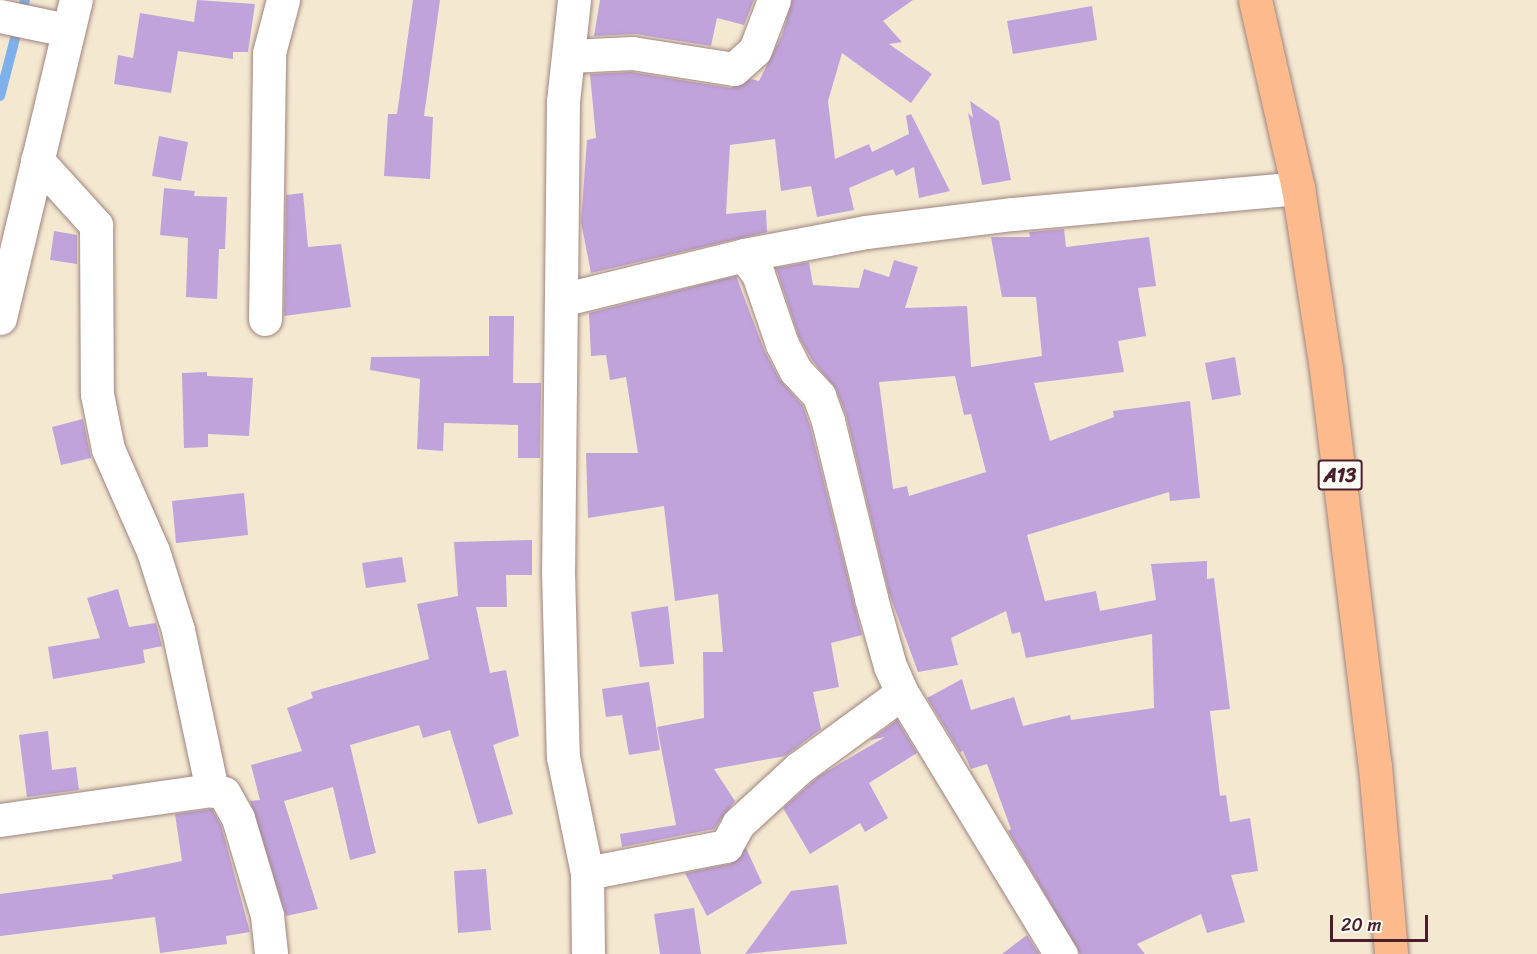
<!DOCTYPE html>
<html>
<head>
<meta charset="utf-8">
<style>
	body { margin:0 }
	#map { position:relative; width:1537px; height:954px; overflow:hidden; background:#f4e8d1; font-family:Sriracha,sans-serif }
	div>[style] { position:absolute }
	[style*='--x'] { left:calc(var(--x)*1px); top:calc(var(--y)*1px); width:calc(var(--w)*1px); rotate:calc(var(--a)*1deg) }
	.stream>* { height:10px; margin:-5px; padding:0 5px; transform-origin:5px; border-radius:5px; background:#7eb1eb }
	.building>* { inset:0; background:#c0a3db }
	.roads { filter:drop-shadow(0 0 2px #9f847e) drop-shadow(0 0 2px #9f847e) }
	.minor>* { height:33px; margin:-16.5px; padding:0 16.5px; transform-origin:16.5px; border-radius:16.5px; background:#fff }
	.highway>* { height:33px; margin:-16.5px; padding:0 16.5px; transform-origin:16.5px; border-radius:16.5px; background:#fcba8d }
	span { translate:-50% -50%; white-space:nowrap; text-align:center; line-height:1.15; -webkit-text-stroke:4.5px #fdfcf7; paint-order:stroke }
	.shield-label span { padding:2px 4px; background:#fdfcf7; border:2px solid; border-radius:4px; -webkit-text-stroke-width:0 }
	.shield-label { font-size:20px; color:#4a1f2b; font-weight:700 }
	.scale { position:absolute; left:1330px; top:915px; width:98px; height:27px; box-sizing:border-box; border:3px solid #4a1f2b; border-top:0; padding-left:8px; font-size:18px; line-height:21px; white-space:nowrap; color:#4a1f2b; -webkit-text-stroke:4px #fdfcf7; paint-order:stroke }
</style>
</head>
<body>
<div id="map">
	<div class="stream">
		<i style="--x:0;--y:96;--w:99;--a:-75.4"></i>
	</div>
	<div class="building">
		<i style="clip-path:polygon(197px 0,255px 4px,248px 52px,233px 52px,233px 59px,178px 51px,171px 93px,114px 84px,118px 55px,133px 58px,140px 13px,194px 22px)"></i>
		<i style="clip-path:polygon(413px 0,440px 0,424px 116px,433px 117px,430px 179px,384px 176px,388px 114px,397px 114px)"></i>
		<i style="clip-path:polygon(600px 0,754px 0,744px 25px,717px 18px,711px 46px,635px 34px,594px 36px)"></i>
		<i style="clip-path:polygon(792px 0,913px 0,883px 21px,902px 42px,889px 44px,932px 74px,911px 103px,842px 53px,828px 101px,835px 159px,869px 144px,872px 152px,909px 134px,906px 116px,911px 114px,950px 191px,919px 198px,914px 167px,896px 176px,893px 169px,849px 188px,854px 210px,817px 217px,811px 186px,781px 191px,775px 139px,730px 145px,726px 214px,766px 210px,767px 232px,591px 273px,581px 222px,587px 140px,596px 138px,590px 74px,631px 72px,731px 88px,751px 79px,759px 81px,782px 35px)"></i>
		<i style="clip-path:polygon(1092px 6px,1097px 40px,1013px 54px,1007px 21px)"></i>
		<i style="clip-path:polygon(970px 101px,999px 121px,1011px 180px,982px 185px,968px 113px,973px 118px)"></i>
		<i style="clip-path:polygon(159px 136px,188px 142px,181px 181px,152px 176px)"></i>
		<i style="clip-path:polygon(164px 188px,195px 191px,194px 196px,227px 197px,225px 249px,219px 249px,217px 299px,186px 297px,188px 238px,160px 235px)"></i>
		<i style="clip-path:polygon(303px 193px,308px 247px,341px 244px,351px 307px,284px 316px,286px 195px)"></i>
		<i style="clip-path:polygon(evenodd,1064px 229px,1066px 247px,1149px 237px,1156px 286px,1138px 288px,1146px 336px,1118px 341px,1124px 372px,1034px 383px,1050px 441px,1114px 417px,1113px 411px,1190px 401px,1200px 498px,1170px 501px,1169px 492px,1027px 535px,1045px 601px,1096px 591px,1100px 611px,1156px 600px,1151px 564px,1207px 561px,1207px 579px,1214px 578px,1230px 709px,1210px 711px,1220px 796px,1226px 795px,1230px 822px,1250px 818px,1258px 871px,1231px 875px,1245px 922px,1207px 933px,1201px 914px,1137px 944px,1145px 954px,1080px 954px,1008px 831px,1011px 829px,987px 764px,971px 769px,963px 751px,960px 752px,927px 698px,962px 679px,971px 710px,1014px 697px,1023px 726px,1070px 715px,1071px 720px,1154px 708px,1152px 634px,1026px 658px,1020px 632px,1012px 634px,1006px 611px,951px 638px,958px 665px,918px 672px,889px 593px,846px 415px,836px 389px,812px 360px,799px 337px,776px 268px,809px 262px,813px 285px,859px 288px,864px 269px,889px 277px,894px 260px,918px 267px,905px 308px,967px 306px,971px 367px,1042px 356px,1036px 297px,1002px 297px,991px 237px,1030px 237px,1029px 232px,1064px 229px,955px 376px,964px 415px,971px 414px,986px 472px,909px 496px,907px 486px,893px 489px,879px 382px,955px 376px)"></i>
		<i style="clip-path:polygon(54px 231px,77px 235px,77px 264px,50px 260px)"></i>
		<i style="clip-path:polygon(736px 276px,765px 352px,780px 380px,803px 406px,810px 426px,862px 635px,831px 643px,839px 687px,813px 692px,821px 729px,785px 756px,714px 769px,735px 801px,714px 829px,622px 847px,620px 834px,676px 825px,657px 727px,704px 718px,703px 652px,723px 652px,718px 594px,675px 601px,664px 506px,588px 518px,586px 453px,638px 453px,626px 377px,610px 380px,606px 355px,591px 356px,589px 313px)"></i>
		<i style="clip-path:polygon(489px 316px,514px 316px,513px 383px,541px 383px,540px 458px,518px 458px,518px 425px,444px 423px,443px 451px,417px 449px,420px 379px,370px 370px,371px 357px,489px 356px)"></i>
		<i style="clip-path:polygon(1235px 357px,1241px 395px,1212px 400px,1205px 363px)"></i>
		<i style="clip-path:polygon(207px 372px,207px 376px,253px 378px,249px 436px,208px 434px,208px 447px,184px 448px,182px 373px)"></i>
		<i style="clip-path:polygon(83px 419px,91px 458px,61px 465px,52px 427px)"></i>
		<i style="clip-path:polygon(244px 493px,248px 535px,176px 543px,172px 501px)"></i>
		<i style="clip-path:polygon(532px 540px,532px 575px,506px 575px,507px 607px,476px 607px,490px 673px,506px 670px,519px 736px,493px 745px,513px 814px,478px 824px,450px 730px,423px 738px,419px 725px,350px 745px,376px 853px,350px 860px,333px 787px,284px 801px,318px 909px,286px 916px,250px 801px,260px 800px,251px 765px,302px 751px,287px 708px,313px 698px,311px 692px,429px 659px,417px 604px,458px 596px,454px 542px)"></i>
		<i style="clip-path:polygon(402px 557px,406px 582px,366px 588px,362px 563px)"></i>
		<i style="clip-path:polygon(118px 589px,129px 627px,156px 623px,162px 646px,143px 650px,145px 663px,53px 679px,48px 647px,100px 638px,87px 598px)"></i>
		<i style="clip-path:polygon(668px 606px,674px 664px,640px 667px,631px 612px)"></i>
		<i style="clip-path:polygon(649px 682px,660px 750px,629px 755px,622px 715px,606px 717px,602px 689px)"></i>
		<i style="clip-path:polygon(897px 720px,917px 753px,869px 783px,888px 818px,865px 832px,860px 823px,810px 854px,783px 808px,819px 776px,885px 737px,870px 740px)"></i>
		<i style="clip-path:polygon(48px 731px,52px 770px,76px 767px,79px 790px,27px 797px,19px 735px)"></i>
		<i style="clip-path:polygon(212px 809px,221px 825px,250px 932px,226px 936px,227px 944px,160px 953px,155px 917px,0 936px,0 894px,113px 879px,112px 875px,182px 861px,175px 814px)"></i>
		<i style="clip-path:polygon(746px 848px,762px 883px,707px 916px,685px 873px,730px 864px)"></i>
		<i style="clip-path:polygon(486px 869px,491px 930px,458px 933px,454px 871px)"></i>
		<i style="clip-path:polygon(838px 885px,847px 944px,745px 954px,791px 891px)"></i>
		<i style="clip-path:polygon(694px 908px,701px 954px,660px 954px,654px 914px)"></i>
		<i style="clip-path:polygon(1027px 935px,1039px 954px,1002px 954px)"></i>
	</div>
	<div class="roads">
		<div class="minor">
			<i style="--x:574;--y:0;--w:103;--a:96.2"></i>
			<i style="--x:563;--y:102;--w:469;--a:90.6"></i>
			<i style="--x:558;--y:571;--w:186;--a:88.5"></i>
			<i style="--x:563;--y:757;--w:118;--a:78.3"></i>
			<i style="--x:587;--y:873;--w:81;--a:89.3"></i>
			<i style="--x:0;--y:16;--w:68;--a:11.8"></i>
			<i style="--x:569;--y:56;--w:63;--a:-2.7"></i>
			<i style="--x:632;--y:53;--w:103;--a:8.9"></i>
			<i style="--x:734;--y:69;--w:28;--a:-42"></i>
			<i style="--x:755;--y:50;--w:53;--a:-69.2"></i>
			<i style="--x:37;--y:160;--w:88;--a:47.8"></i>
			<i style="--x:96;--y:225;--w:169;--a:89.7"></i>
			<i style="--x:97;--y:394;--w:56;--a:78.7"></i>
			<i style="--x:108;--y:449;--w:111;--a:66.2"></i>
			<i style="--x:153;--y:551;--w:83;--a:72.4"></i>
			<i style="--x:178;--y:630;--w:164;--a:78"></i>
			<i style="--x:744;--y:255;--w:24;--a:54"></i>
			<i style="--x:758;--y:274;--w:74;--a:71.1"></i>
			<i style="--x:782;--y:344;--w:30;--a:63"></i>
			<i style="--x:796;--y:371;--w:34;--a:47"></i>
			<i style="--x:819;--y:396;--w:27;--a:70"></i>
			<i style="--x:828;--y:421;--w:182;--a:76.3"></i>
			<i style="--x:871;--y:598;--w:71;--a:74.4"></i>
			<i style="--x:890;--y:666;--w:30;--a:66"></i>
			<i style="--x:902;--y:693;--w:306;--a:58.7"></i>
			<i style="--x:561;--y:300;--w:188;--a:-13.8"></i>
			<i style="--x:744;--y:255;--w:124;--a:-10.7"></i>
			<i style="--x:866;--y:232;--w:148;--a:-7"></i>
			<i style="--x:1013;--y:214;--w:286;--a:-5.2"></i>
			<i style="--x:0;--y:318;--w:327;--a:-76.6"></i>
			<i style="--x:265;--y:319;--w:266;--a:-89.1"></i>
			<i style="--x:269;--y:53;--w:55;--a:-75.2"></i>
			<i style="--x:0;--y:820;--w:214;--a:-8.1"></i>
			<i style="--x:212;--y:790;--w:12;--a:14"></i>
			<i style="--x:224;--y:793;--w:29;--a:61"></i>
			<i style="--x:238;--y:818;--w:101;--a:73.4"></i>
			<i style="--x:267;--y:915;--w:39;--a:84"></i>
			<i style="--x:587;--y:873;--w:142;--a:-11"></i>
			<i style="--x:726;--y:846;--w:25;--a:-61"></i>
			<i style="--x:738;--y:824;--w:83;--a:-42.6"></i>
			<i style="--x:799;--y:768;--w:127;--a:-36.1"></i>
		</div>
		<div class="highway">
			<i style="--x:1255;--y:0;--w:193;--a:77.1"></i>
			<i style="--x:1298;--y:188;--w:183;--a:81.2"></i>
			<i style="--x:1326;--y:369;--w:400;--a:83"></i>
			<i style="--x:1375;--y:766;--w:189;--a:85.1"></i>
		</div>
	</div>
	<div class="shield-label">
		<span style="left:1340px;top:475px">A13</span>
	</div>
	<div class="scale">20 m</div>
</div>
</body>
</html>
